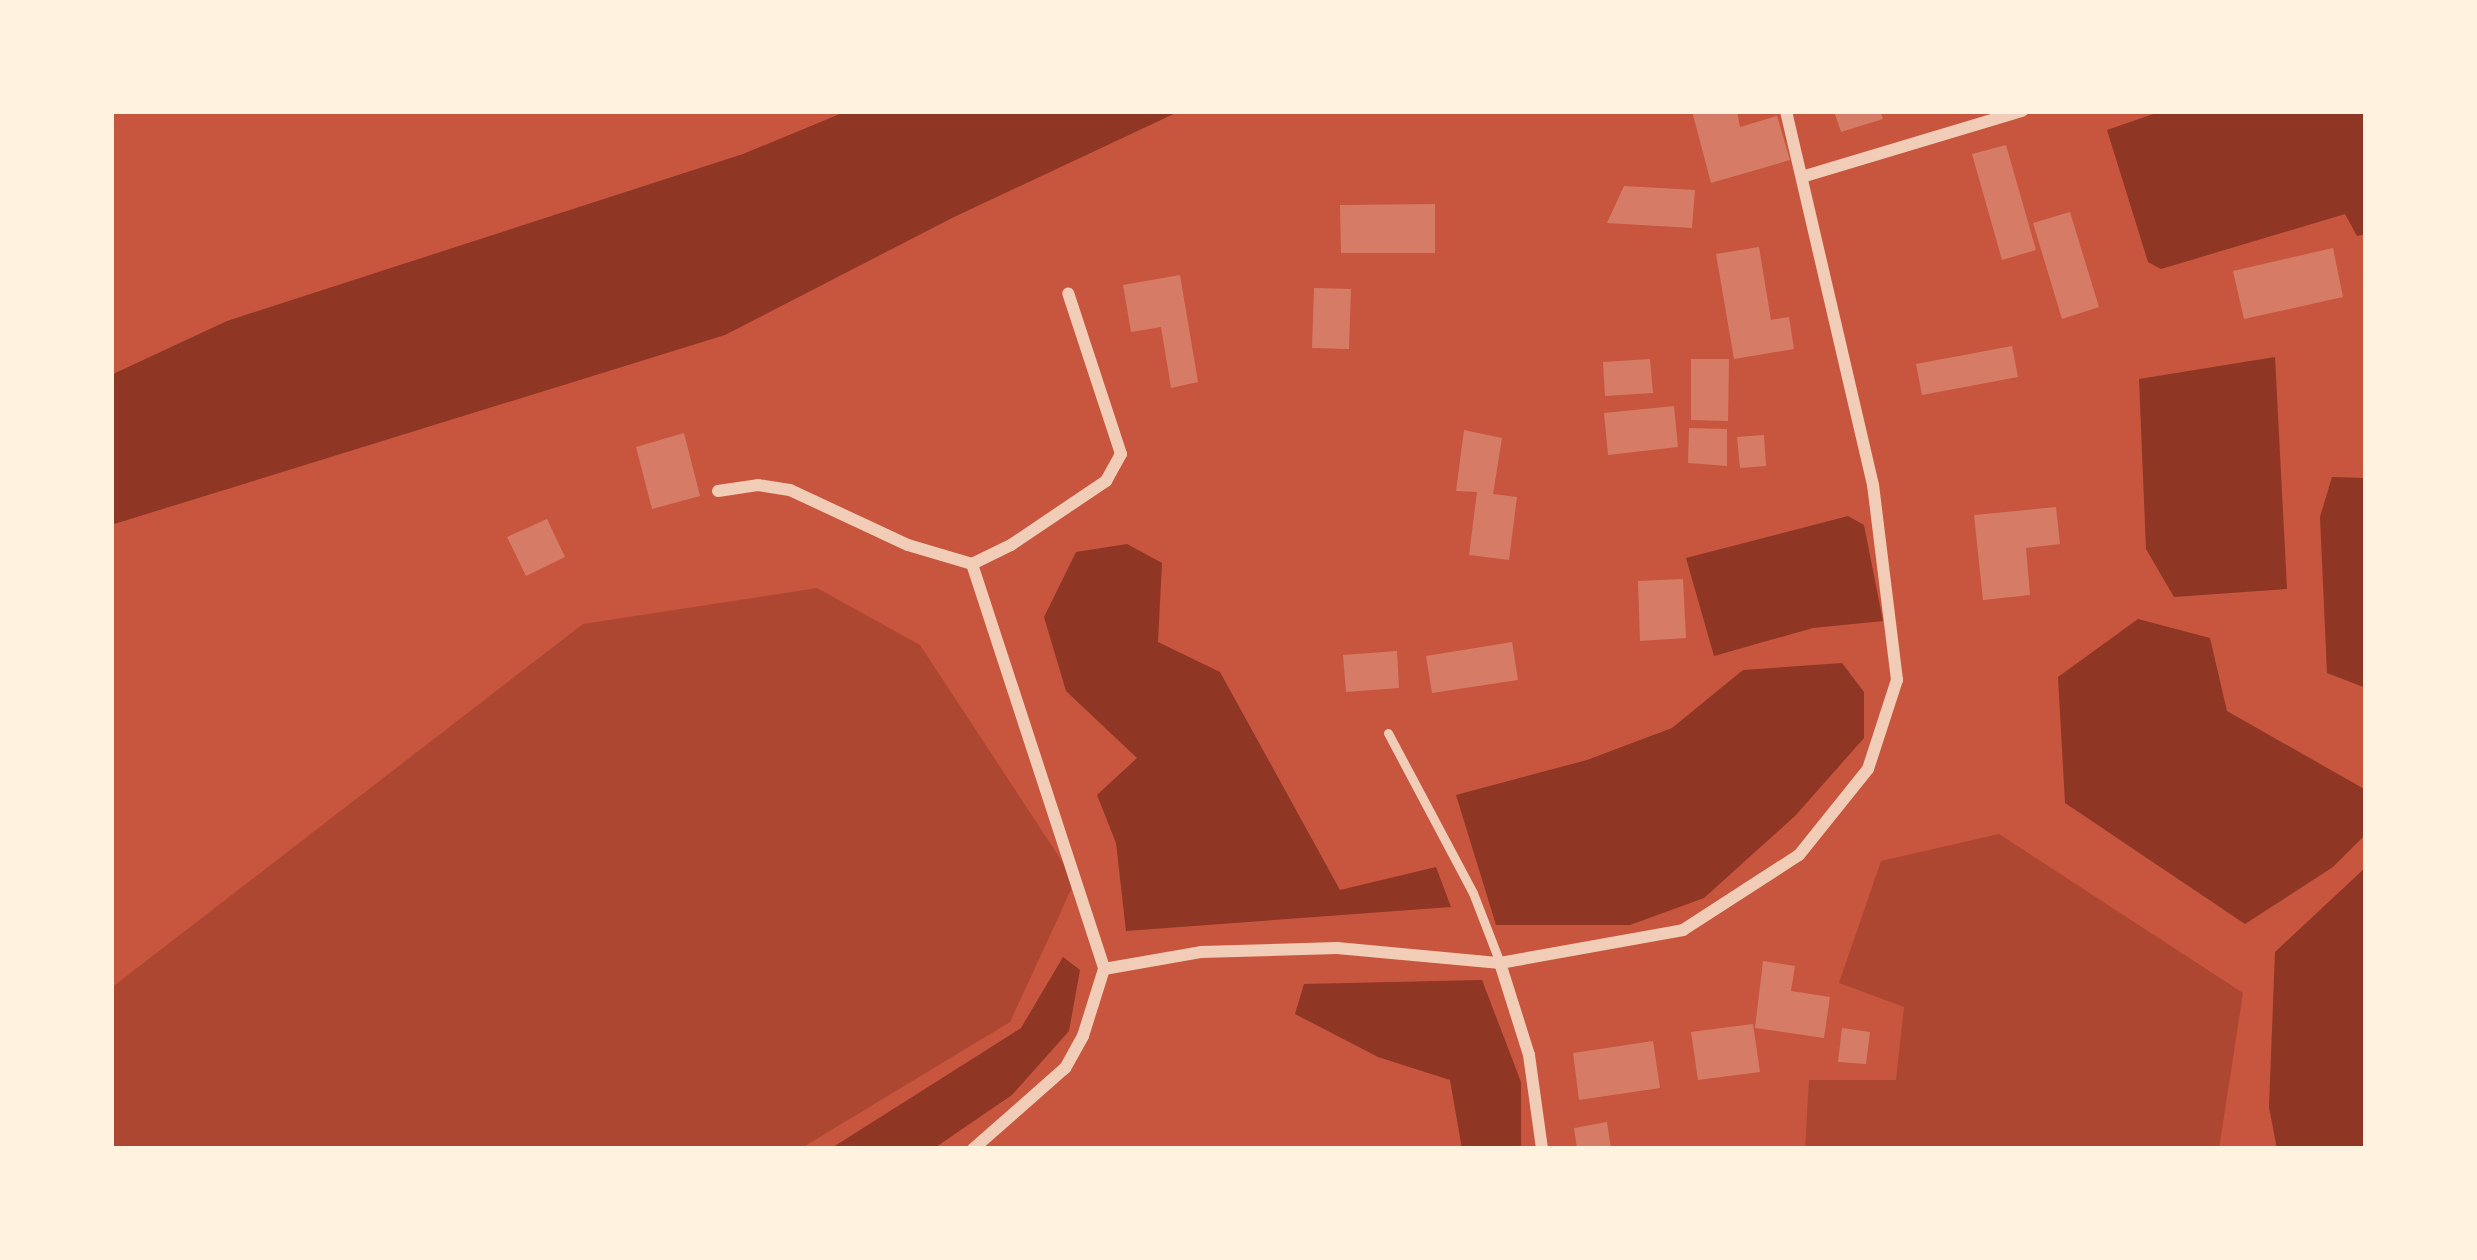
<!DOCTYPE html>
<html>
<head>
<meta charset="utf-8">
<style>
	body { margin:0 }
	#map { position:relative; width:2477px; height:1260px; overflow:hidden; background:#c8553d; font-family:"Alegreya Sans",sans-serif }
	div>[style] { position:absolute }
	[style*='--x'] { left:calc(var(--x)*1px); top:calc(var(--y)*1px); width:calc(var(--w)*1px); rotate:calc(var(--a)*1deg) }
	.green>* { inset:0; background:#ae4732 }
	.water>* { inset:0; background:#8f3625 }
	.building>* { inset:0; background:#d67c66 }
	.service>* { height:9px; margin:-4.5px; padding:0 4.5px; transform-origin:4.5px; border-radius:4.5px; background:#f1ccb7 }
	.minor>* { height:12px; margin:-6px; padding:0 6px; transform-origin:6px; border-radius:6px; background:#f1ccb7 }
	span { translate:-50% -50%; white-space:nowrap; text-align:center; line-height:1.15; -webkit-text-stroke:9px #fff3e0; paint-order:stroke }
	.frame { position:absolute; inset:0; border:114px solid #fff3e0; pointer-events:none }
</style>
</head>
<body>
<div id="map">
	<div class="green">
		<i style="clip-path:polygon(817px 588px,920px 645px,1075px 881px,1010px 1022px,800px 1149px,111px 1149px,111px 988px,583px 624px)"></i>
		<i style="clip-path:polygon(1999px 834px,2243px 993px,2219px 1149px,1805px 1149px,1809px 1080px,1896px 1080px,1904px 1007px,1839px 983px,1881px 861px)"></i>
	</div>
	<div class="water">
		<i style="clip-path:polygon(847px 111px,1180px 111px,954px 217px,725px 335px,111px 525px,111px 375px,227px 321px,743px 154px)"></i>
		<i style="clip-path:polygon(2162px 111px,2366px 111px,2366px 234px,2357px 236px,2345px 214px,2161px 269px,2148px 262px,2107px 130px)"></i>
		<i style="clip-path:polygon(2275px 357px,2287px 589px,2174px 597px,2146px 549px,2139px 379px)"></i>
		<i style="clip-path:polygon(2332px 477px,2366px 478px,2366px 688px,2327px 673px,2320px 517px)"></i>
		<i style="clip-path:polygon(1848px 516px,1864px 525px,1883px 621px,1813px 628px,1714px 656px,1686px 558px)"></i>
		<i style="clip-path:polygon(1127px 544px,1162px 563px,1158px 642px,1220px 672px,1340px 890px,1436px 867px,1451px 907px,1126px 931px,1116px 843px,1097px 795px,1137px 758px,1066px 691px,1044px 617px,1076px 552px)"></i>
		<i style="clip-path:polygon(2138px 619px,2210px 638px,2227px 711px,2366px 790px,2366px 834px,2333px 867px,2245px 924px,2065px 803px,2058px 677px)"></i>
		<i style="clip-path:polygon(1842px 663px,1864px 692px,1864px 738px,1795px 816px,1704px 898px,1630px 925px,1496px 925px,1456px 795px,1587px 760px,1672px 728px,1743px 670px)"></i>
		<i style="clip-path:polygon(2366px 867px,2366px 1149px,2277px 1149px,2269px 1107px,2275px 952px)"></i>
		<i style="clip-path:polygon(1063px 957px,1080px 970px,1069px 1031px,1012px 1095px,933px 1149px,830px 1149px,1021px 1028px)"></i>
		<i style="clip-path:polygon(1482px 980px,1521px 1082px,1521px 1149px,1462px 1149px,1450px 1080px,1378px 1057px,1295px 1014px,1304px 984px)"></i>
	</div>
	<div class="building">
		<i style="clip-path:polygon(1692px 111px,1737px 111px,1740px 127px,1777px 116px,1790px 160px,1711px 183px)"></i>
		<i style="clip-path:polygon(1834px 111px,1880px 111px,1883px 119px,1841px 132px)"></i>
		<i style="clip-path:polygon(2006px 145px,2036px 250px,2002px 260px,1972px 154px)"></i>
		<i style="clip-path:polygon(1624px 186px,1695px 190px,1692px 228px,1607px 223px)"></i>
		<i style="clip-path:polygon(1435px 204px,1435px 253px,1341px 253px,1340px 205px)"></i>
		<i style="clip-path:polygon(2070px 212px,2099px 307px,2062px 319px,2033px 223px)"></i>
		<i style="clip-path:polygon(1759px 247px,1771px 320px,1789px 317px,1794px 349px,1734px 359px,1716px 254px)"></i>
		<i style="clip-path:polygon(2333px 248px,2343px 297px,2244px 319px,2233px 271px)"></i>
		<i style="clip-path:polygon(1180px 275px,1198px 382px,1171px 388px,1161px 327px,1131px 332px,1123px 285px)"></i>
		<i style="clip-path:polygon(1314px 288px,1351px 289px,1349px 349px,1312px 348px)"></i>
		<i style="clip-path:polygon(2012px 346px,2018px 377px,1922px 395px,1916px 364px)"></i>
		<i style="clip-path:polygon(1650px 359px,1653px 393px,1605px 396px,1603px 362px)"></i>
		<i style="clip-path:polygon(1691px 359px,1729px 359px,1728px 421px,1691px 420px)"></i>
		<i style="clip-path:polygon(1674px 406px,1678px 447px,1608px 455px,1604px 413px)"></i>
		<i style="clip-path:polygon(1689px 428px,1727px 429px,1727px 466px,1688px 463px)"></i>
		<i style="clip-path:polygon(1464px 430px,1502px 438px,1493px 494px,1517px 497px,1509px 560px,1469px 555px,1477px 492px,1456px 491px)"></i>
		<i style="clip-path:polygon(684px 433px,700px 496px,652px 509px,636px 447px)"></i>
		<i style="clip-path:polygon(1764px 435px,1766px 466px,1740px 468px,1737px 437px)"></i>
		<i style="clip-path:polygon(2056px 507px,2060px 544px,2026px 548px,2030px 595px,1983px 600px,1974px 515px)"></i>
		<i style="clip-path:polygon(547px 519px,565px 557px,526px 576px,507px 537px)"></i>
		<i style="clip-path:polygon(1683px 579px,1686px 638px,1640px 641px,1638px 581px)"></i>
		<i style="clip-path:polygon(1512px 642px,1518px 680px,1432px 693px,1426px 656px)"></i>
		<i style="clip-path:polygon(1397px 651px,1399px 688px,1346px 692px,1343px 655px)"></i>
		<i style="clip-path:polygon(1763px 961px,1795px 966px,1791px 991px,1830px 997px,1824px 1038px,1755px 1028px)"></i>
		<i style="clip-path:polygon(1753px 1024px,1760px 1072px,1698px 1080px,1691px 1032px)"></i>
		<i style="clip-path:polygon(1842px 1028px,1870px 1032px,1866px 1064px,1838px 1062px)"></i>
		<i style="clip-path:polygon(1653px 1041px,1660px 1088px,1579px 1100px,1573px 1053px)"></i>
		<i style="clip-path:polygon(1607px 1122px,1611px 1149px,1577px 1149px,1574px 1128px)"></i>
	</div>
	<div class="service">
		<i style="--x:1388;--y:733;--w:181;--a:62"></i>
		<i style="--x:1473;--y:893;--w:75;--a:68.9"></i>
	</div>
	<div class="minor">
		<i style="--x:1805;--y:176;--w:227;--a:-16.7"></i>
		<i style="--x:718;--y:491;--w:40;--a:-8.5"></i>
		<i style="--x:758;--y:485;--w:32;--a:9"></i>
		<i style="--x:790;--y:490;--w:130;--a:25"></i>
		<i style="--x:908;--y:545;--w:67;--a:16.5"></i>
		<i style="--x:972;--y:564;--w:43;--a:-26"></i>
		<i style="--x:1011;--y:545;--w:115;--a:-34"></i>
		<i style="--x:1106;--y:481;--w:31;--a:-61"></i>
		<i style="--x:1121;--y:454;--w:169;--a:-108.2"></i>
		<i style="--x:972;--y:564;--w:426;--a:71.9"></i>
		<i style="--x:1104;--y:969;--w:70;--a:107.4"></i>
		<i style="--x:1083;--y:1036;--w:37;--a:119"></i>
		<i style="--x:1065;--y:1068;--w:123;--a:138.6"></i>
		<i style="--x:1500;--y:963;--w:96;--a:72.5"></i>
		<i style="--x:1529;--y:1055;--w:95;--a:82.1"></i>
		<i style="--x:1104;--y:969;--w:98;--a:-9.9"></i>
		<i style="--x:1201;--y:952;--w:136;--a:-1.7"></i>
		<i style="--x:1337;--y:948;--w:164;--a:5.3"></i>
		<i style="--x:1500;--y:963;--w:186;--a:-10.2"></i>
		<i style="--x:1683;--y:930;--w:138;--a:-32.9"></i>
		<i style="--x:1799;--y:855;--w:110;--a:-51.3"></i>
		<i style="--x:1868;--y:769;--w:94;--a:-72"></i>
		<i style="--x:1897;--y:680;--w:196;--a:-97"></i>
		<i style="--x:1873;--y:485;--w:384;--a:-103.1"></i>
	</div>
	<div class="frame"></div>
</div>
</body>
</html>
